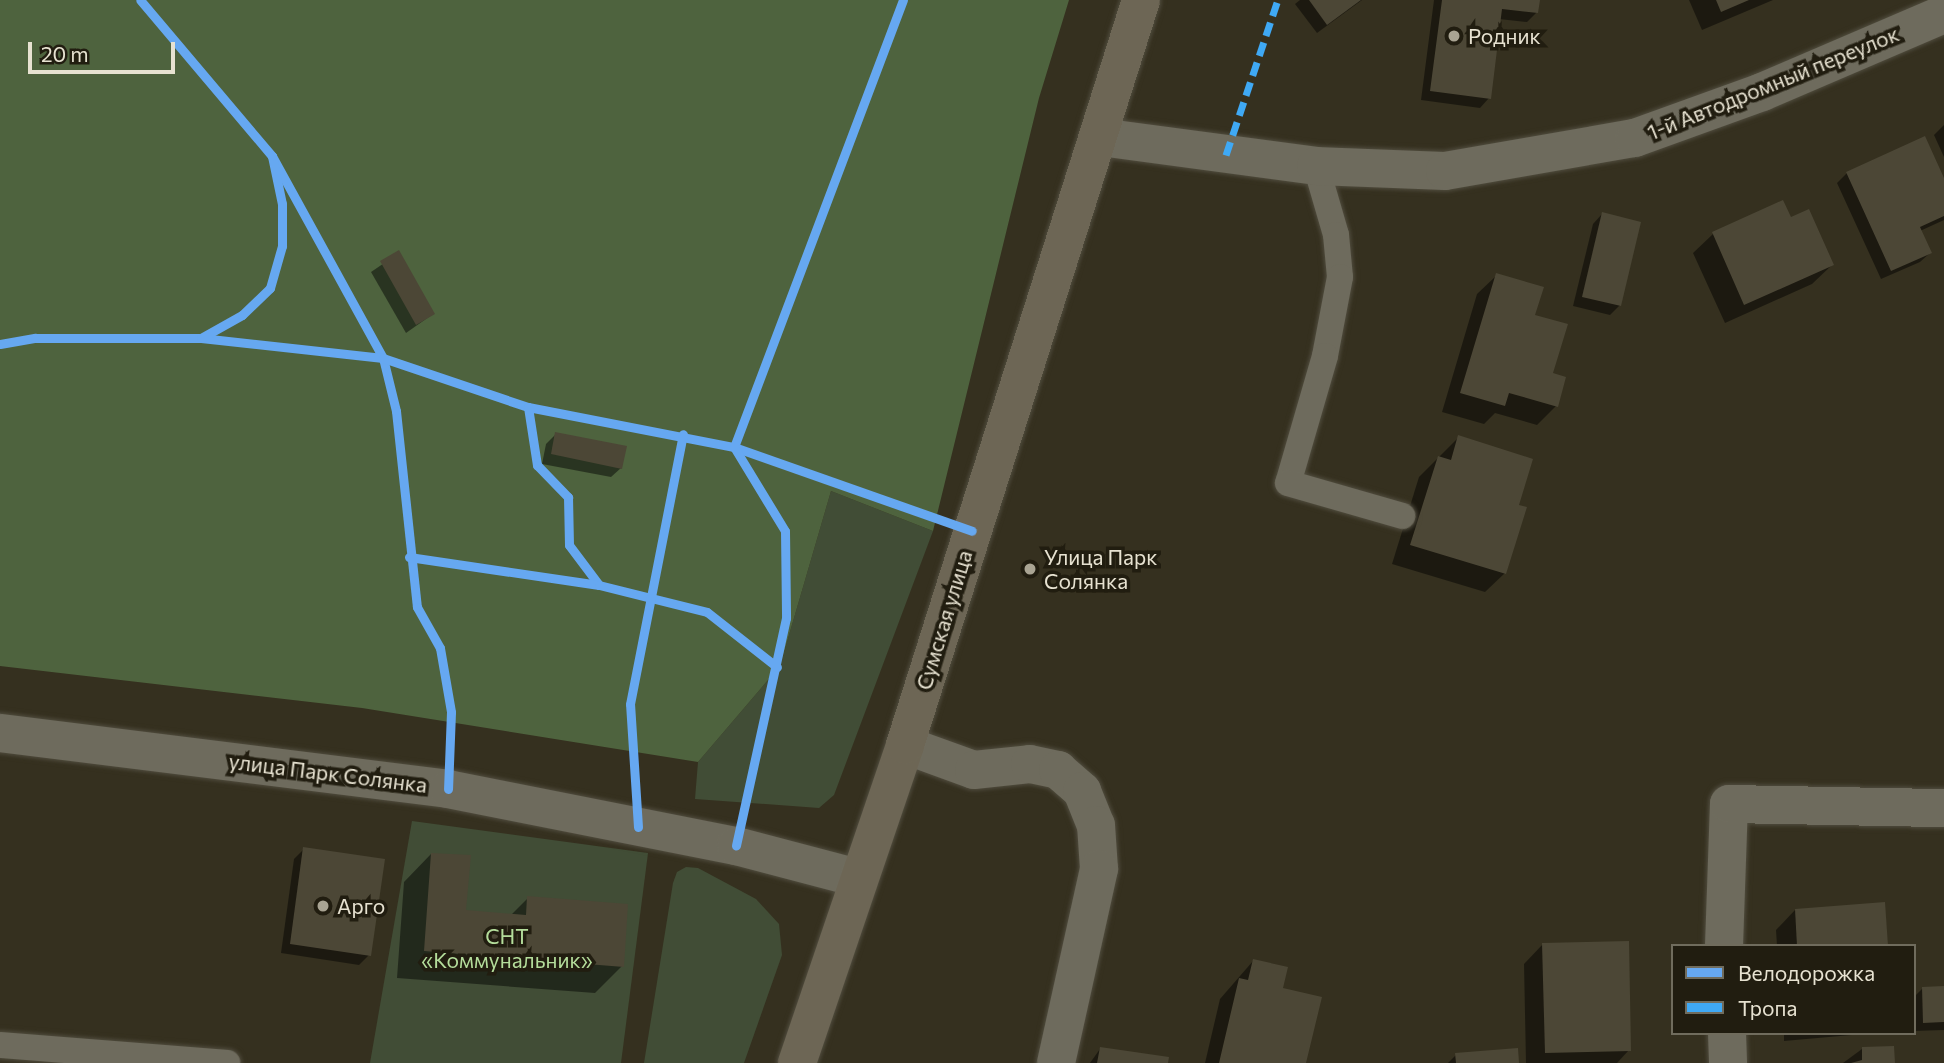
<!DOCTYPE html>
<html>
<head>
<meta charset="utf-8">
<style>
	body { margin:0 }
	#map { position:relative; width:1944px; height:1063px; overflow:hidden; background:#35301f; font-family:Commissioner,sans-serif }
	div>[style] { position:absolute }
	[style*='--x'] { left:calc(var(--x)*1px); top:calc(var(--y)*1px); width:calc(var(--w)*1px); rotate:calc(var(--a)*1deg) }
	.green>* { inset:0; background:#414d36 }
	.forest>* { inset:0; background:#4e633e }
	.shadow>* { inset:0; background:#0007 }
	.building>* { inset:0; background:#4c4736 }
	.roads { filter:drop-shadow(0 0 2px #504c3e) drop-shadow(0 0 2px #504c3e) }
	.service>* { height:26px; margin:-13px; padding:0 13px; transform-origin:13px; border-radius:13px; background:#6e6b5d }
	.minor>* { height:38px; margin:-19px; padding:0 19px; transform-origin:19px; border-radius:19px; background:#6e6b5d }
	.primary>* { height:38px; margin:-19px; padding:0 19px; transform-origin:19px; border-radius:19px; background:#6d6655 }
	.quiet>* { height:7px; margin-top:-3.5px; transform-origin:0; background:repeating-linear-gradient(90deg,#3fa9f5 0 14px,transparent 0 21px) }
	.cycleway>* { height:9px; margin:-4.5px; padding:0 4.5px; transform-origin:4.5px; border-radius:4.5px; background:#66a8f1 }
	.dots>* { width:19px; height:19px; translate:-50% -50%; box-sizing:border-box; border:4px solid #211d10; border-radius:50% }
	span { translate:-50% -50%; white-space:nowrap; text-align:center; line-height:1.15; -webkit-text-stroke:7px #211d10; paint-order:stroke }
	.poi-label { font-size:21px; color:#e7e2d1 }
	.left { translate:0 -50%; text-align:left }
	.street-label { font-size:21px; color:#e7e2d1 }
	.park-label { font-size:21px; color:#b4dd9b }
	.legend { position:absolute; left:1671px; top:944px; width:245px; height:91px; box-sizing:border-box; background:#211d10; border:2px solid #706c5d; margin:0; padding:9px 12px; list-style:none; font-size:21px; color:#e7e2d1 }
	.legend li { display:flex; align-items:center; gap:14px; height:35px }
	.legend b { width:35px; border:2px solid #706c5d }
	.scale { position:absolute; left:28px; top:42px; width:147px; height:32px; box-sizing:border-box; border:4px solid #e7e2d1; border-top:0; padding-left:9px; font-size:21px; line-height:24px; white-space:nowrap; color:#e7e2d1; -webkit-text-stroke:5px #211d10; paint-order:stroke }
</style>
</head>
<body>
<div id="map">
	<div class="green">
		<i style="clip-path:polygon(831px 491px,933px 531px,834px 795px,819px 808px,695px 799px,698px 762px,780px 666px)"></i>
		<i style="clip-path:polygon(412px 821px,648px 853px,621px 1063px,370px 1063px)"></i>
		<i style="clip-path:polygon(686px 867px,698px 868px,756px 899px,779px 924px,782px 955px,744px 1063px,644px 1063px,673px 883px,677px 872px)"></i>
	</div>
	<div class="forest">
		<i style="clip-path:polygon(0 0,1069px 0,1039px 98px,933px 531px,831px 491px,780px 666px,698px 762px,362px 708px,0 666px)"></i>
	</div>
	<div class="shadow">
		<i style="clip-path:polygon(1300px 0,1362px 0,1317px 33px,1295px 4px)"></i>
		<i style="clip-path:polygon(1434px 0,1538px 0,1536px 13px,1527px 22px,1499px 19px,1489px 98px,1480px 108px,1421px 100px)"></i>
		<i style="clip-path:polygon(1689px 0,1773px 0,1702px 30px)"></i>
		<i style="clip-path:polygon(1944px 125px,1944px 157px,1934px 135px)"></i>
		<i style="clip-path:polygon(1847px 173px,1944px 183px,1944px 220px,1920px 231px,1930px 253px,1920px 262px,1881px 279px,1837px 183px)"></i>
		<i style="clip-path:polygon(1782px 202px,1790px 219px,1832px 265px,1812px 284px,1725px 323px,1693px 253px,1713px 234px)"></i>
		<i style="clip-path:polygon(1602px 214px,1620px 305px,1610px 315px,1573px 306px,1593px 224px)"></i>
		<i style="clip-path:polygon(399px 253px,433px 314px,406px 333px,371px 272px)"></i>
		<i style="clip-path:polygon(1497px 275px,1533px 316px,1551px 374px,1556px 406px,1537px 425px,1495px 413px,1484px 424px,1442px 412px,1477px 294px)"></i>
		<i style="clip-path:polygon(556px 434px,621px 468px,611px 477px,542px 464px,546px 444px)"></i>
		<i style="clip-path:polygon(1459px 437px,1516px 506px,1505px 573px,1485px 592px,1392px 564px,1419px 477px)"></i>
		<i style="clip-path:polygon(304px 849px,369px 955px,359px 965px,281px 953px,294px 859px)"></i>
		<i style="clip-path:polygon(431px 854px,464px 912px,510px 916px,528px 898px,622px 966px,595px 993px,397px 978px,404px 882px)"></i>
		<i style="clip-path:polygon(1795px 910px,1886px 946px,1777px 946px,1776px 930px)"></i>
		<i style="clip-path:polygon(1543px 944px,1629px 1050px,1617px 1063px,1526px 1063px,1524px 964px)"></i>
		<i style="clip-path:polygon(1253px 961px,1281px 989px,1304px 1063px,1205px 1063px,1220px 999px)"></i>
		<i style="clip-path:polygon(1923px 988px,1944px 988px,1944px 1030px,1914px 1031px,1914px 997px)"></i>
		<i style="clip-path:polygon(1784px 1033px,1874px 1033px,1784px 1041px)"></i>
		<i style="clip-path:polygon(1100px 1049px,1166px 1063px,1090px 1063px)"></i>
		<i style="clip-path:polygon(1862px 1049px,1893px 1063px,1843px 1063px)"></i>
		<i style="clip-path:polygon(1456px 1055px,1517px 1063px,1448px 1063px)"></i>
	</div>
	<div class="building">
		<i style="clip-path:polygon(1309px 0,1361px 0,1327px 25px)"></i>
		<i style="clip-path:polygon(1442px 0,1540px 0,1538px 13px,1502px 9px,1491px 99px,1430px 91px)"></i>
		<i style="clip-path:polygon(1716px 0,1749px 0,1721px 12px)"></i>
		<i style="clip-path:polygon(1925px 136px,1944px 178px,1944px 216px,1920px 227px,1932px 253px,1891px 271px,1846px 172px)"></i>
		<i style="clip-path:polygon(1783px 200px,1791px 217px,1809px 209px,1834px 265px,1744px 305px,1712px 232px)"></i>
		<i style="clip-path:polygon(1602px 212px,1641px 222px,1621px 306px,1582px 297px)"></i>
		<i style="clip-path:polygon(399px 250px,435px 314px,416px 325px,380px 261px)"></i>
		<i style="clip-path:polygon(1496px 273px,1544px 287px,1535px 315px,1568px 324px,1553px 373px,1566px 377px,1558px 407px,1509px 393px,1505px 406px,1460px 393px)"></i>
		<i style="clip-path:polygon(555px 432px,627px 446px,622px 469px,551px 454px)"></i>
		<i style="clip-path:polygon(1458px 435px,1533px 459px,1519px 505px,1527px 507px,1506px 574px,1410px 545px,1438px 456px,1451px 460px)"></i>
		<i style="clip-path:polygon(303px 847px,385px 859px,371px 956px,290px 944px)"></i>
		<i style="clip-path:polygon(431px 853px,471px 855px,466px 910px,526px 915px,527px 896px,628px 904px,624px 967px,424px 951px)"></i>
		<i style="clip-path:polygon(1885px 902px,1888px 946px,1797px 946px,1795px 909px)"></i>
		<i style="clip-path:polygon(1629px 941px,1631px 1051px,1545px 1053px,1542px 943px)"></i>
		<i style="clip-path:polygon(1253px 959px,1288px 967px,1283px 988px,1322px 997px,1306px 1063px,1219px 1063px,1239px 978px,1248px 980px)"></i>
		<i style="clip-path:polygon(1944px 986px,1944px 1022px,1923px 1023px,1922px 987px)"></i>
		<i style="clip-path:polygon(1894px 1046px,1895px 1063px,1851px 1063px,1862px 1060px,1862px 1047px)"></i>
		<i style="clip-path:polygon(1100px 1047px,1169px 1057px,1168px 1063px,1097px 1063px)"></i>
		<i style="clip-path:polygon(1518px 1048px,1519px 1063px,1456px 1063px,1455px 1053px)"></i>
	</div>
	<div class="roads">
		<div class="service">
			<i style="--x:1316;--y:166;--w:72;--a:73.8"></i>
			<i style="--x:1336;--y:235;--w:42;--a:84.6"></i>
			<i style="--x:1340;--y:277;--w:80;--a:100.8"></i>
			<i style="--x:1325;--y:356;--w:132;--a:106.2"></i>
			<i style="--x:1288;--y:483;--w:119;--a:16.1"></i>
			<i style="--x:0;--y:1045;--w:228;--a:4.5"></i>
		</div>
		<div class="minor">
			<i style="--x:1100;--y:137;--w:218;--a:7.6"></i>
			<i style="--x:1316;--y:166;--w:129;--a:2.2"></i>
			<i style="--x:1445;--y:171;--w:193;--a:-9.9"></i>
			<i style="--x:1635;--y:138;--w:135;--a:-19.9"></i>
			<i style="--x:1762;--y:92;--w:198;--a:-23.2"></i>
			<i style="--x:0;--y:733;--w:451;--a:7.1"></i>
			<i style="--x:448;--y:789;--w:294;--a:11.2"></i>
			<i style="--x:736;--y:846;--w:126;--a:14.7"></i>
			<i style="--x:905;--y:745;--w:73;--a:19.9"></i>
			<i style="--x:974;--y:770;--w:56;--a:-6.1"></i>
			<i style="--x:1030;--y:764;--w:29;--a:12"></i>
			<i style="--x:1058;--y:770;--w:32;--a:41"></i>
			<i style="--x:1082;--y:791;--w:37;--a:68"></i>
			<i style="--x:1096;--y:825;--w:44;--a:86.1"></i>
			<i style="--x:1099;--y:869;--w:199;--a:102.5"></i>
			<i style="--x:1724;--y:946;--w:142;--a:-88"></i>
			<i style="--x:1729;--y:804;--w:215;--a:1.1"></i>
			<i style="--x:1727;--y:1033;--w:30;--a:88"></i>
		</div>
		<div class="primary">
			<i style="--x:797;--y:1063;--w:336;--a:-71.2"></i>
			<i style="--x:905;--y:745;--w:781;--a:-72.42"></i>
		</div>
	</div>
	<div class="quiet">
		<i style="--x:1226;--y:155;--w:163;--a:-71.5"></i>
	</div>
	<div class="cycleway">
		<i style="--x:272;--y:156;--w:230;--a:61.2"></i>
		<i style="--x:383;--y:358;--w:55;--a:76.2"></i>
		<i style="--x:396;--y:411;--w:197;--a:83.9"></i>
		<i style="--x:417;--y:607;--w:47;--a:60.7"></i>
		<i style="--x:440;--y:648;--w:65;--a:80.2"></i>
		<i style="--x:451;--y:712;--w:77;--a:92.2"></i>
		<i style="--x:201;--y:338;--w:183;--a:6.3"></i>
		<i style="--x:383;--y:358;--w:153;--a:18.7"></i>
		<i style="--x:528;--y:407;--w:210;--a:11"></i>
		<i style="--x:734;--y:447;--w:252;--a:19.4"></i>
		<i style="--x:0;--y:344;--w:36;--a:-10"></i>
		<i style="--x:35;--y:338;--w:166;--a:0"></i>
		<i style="--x:201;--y:338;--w:47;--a:-29.3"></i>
		<i style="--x:242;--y:315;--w:39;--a:-44"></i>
		<i style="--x:270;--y:288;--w:44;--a:-74.1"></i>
		<i style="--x:282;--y:246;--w:42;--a:-90"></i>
		<i style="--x:282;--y:204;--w:49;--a:-101.8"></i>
		<i style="--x:272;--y:156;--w:204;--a:-130.2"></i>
		<i style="--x:528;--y:407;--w:59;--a:81.2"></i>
		<i style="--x:537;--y:465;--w:45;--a:45.9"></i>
		<i style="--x:568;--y:497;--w:48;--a:88.8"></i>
		<i style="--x:569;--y:545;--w:50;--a:53.1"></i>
		<i style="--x:734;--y:447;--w:478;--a:-69.3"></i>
		<i style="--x:734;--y:447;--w:98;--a:58.7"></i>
		<i style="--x:785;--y:531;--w:87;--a:89.3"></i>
		<i style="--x:786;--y:618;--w:233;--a:102.4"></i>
		<i style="--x:409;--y:557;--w:192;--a:8.4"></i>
		<i style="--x:599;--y:585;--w:111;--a:14"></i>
		<i style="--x:707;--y:612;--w:89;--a:38.2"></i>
		<i style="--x:638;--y:827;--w:123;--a:-93.7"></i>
		<i style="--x:630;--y:704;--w:275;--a:-78.9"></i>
	</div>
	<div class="dots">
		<i style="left:1454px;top:36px;background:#a9a493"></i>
		<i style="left:1030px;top:569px;background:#a9a493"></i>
		<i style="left:323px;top:906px;background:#a9a493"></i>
	</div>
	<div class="poi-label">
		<span class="left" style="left:1468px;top:36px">Родник</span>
		<span class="left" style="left:1044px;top:569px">Улица Парк<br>Солянка</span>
		<span class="left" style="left:337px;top:906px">Арго</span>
	</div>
	<div class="street-label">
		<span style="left:1773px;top:83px;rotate:-22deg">1-й Автодромный переулок</span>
		<span style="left:944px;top:620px;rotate:-73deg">Сумская улица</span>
		<span style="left:328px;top:773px;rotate:7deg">улица Парк Солянка</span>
	</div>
	<div class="park-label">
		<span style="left:507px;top:948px">СНТ<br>«Коммунальник»</span>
	</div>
	<ul class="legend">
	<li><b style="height:9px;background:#66a8f1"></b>Велодорожка</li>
	<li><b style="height:9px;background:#3fa9f5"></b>Тропа</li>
	</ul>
	<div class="scale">20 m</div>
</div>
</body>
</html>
